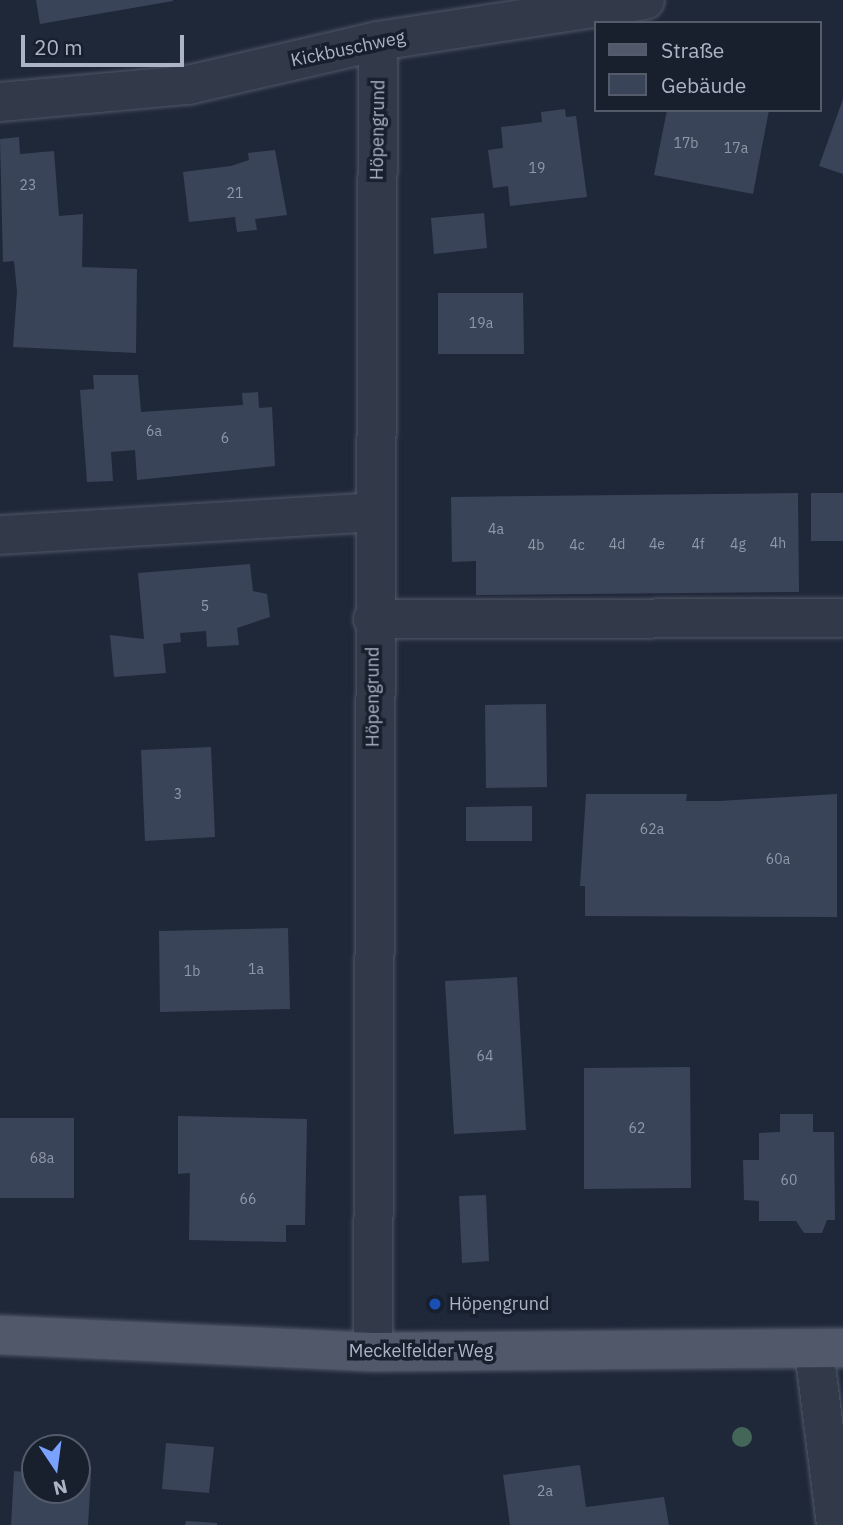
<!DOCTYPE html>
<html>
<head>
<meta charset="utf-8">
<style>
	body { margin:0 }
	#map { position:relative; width:843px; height:1525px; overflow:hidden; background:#1f2839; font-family:"IBM Plex Sans",sans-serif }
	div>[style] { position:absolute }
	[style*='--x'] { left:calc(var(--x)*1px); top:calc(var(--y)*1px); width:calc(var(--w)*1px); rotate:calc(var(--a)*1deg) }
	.building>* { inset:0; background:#3a4459 }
	.roads { filter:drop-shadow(0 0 2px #505767) drop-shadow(0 0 2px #505767) }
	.minor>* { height:38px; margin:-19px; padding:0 19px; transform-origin:19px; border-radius:19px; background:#323a49 }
	.major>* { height:38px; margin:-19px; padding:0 19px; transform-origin:19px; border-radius:19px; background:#505869 }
	.trees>* { width:20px; height:20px; margin:-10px; border-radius:50%; background:#446659 }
	.dots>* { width:19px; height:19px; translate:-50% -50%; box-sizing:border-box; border:4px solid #181f2d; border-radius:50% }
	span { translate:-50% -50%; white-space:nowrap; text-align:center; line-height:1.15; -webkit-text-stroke:7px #181f2d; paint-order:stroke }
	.number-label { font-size:14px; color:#9098ab }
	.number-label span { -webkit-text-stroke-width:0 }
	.street-label { font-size:18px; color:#adb4c6 }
	.poi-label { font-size:18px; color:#adb4c6 }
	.left { translate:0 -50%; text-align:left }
	.legend { position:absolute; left:594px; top:21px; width:228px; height:91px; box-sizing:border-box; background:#181f2d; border:2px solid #545b6a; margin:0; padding:9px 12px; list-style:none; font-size:21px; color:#adb4c6 }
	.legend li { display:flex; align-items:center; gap:14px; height:35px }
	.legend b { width:35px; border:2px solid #545b6a }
	.north { position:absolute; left:21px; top:1434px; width:70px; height:70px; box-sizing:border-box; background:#181f2d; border:2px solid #545b6a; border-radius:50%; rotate:167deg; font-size:19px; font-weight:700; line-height:28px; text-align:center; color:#adb4c6 }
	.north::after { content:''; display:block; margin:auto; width:24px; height:32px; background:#79a1fe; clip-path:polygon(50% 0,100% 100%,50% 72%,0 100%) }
	.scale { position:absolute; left:21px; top:35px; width:163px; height:32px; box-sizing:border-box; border:4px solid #adb4c6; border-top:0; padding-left:9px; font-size:21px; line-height:24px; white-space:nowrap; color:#adb4c6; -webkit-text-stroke:5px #181f2d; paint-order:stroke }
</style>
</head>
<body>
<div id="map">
	<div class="building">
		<i style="clip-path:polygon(36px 0,173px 0,173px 1px,40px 24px)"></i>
		<i style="clip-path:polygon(843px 99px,843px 174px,819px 166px)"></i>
		<i style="clip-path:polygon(565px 109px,566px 117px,576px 116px,587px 197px,510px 206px,508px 186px,493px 188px,488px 150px,503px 148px,501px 127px,542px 122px,541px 112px)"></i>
		<i style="clip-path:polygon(667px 110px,769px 110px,753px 194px,654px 175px)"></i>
		<i style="clip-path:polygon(19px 137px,20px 154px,54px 151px,59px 216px,83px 214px,82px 267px,137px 269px,136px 353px,13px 347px,17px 292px,14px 261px,3px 262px,0 139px)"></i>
		<i style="clip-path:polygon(275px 150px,287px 215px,255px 219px,257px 230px,237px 232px,235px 217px,189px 222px,183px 172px,231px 166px,249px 160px,248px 153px)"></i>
		<i style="clip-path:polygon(484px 213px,487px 248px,434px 254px,431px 218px)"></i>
		<i style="clip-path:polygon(438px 293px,523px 293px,524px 354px,438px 354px)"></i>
		<i style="clip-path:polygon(93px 375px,138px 375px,141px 412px,243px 405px,242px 393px,258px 392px,259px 408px,272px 407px,275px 466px,137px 480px,135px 450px,111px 452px,113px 481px,87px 482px,80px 390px,94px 389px)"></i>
		<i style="clip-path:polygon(798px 493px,799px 592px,476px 595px,476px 561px,452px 562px,451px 497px)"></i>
		<i style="clip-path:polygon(811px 493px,843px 493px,843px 541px,811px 541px)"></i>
		<i style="clip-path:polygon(250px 564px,253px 591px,267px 594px,270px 617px,237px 628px,239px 645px,207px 647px,206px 631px,180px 633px,181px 642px,163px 644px,166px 673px,114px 677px,110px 635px,144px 639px,138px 573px)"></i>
		<i style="clip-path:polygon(546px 704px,547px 787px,486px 788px,485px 705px)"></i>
		<i style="clip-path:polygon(211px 747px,215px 837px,145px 841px,141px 750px)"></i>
		<i style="clip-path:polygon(586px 794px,687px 794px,686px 801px,719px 801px,837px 794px,837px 917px,585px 916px,585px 886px,580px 886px)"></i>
		<i style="clip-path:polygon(532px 806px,532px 841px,466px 841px,466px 807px)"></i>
		<i style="clip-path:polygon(288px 928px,290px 1009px,160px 1012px,159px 931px)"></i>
		<i style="clip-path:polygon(517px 977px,526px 1130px,454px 1134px,445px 981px)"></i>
		<i style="clip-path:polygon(690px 1067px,691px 1188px,584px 1189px,584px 1068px)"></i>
		<i style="clip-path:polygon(780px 1114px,813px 1114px,813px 1132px,834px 1132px,835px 1220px,827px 1220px,822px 1233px,804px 1233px,796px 1221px,759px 1221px,759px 1201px,744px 1200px,743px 1160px,759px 1160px,759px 1133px,780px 1132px)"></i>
		<i style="clip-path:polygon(178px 1116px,307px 1119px,305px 1225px,286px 1225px,286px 1242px,189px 1240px,190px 1173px,178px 1174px)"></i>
		<i style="clip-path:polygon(0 1118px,74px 1118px,74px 1198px,0 1198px)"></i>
		<i style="clip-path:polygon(486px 1195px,489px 1261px,462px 1263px,459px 1196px)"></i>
		<i style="clip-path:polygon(166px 1443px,214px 1447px,209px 1493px,162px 1489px)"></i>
		<i style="clip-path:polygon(580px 1465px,586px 1507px,664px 1497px,669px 1525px,510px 1525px,503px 1475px)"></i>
		<i style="clip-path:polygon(14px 1471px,35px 1473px,35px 1490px,77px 1490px,77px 1476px,91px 1477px,88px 1525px,11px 1525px)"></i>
		<i style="clip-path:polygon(186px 1521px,217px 1523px,217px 1525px,185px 1525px)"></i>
	</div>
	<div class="roads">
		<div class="minor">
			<i style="--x:0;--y:102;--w:189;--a:-5.2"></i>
			<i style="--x:188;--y:85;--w:195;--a:-13"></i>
			<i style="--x:378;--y:41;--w:270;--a:-8.7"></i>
			<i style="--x:0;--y:535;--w:375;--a:-3.5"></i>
			<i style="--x:373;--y:619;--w:470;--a:-0.1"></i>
			<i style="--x:814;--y:1350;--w:176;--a:82.8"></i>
			<i style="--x:373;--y:1352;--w:1311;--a:-89.78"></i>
		</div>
		<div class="major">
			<i style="--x:0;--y:1335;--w:373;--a:2.6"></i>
			<i style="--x:373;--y:1352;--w:470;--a:-0.5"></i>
		</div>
	</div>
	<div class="trees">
		<i style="left:742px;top:1437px"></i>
	</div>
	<div class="dots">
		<i style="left:435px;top:1304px;background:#1a4fb4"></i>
	</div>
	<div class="number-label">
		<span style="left:686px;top:143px">17b</span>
		<span style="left:736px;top:148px">17a</span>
		<span style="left:537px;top:168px">19</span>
		<span style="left:28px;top:185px">23</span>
		<span style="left:235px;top:193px">21</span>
		<span style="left:481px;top:323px">19a</span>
		<span style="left:154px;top:431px">6a</span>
		<span style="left:225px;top:438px">6</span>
		<span style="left:496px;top:529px">4a</span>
		<span style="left:778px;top:543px">4h</span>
		<span style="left:617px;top:544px">4d</span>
		<span style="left:657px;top:544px">4e</span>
		<span style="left:698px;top:544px">4f</span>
		<span style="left:738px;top:544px">4g</span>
		<span style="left:536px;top:545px">4b</span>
		<span style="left:577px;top:545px">4c</span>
		<span style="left:205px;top:606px">5</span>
		<span style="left:178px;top:794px">3</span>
		<span style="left:652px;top:829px">62a</span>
		<span style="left:778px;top:859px">60a</span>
		<span style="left:256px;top:969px">1a</span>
		<span style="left:192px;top:971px">1b</span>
		<span style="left:485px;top:1056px">64</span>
		<span style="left:637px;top:1128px">62</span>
		<span style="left:42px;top:1158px">68a</span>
		<span style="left:789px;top:1180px">60</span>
		<span style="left:248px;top:1199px">66</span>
		<span style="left:545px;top:1491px">2a</span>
	</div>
	<div class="street-label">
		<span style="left:348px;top:49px;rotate:-12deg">Kickbuschweg</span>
		<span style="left:378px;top:130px;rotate:-89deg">Höpengrund</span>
		<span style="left:373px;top:697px;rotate:-90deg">Höpengrund</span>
		<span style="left:421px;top:1351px">Meckelfelder Weg</span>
	</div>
	<div class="poi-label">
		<span class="left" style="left:449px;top:1304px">Höpengrund</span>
	</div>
	<ul class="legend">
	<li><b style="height:9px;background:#505869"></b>Straße</li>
	<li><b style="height:19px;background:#3a4459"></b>Gebäude</li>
	</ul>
	<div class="north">N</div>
	<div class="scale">20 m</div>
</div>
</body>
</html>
